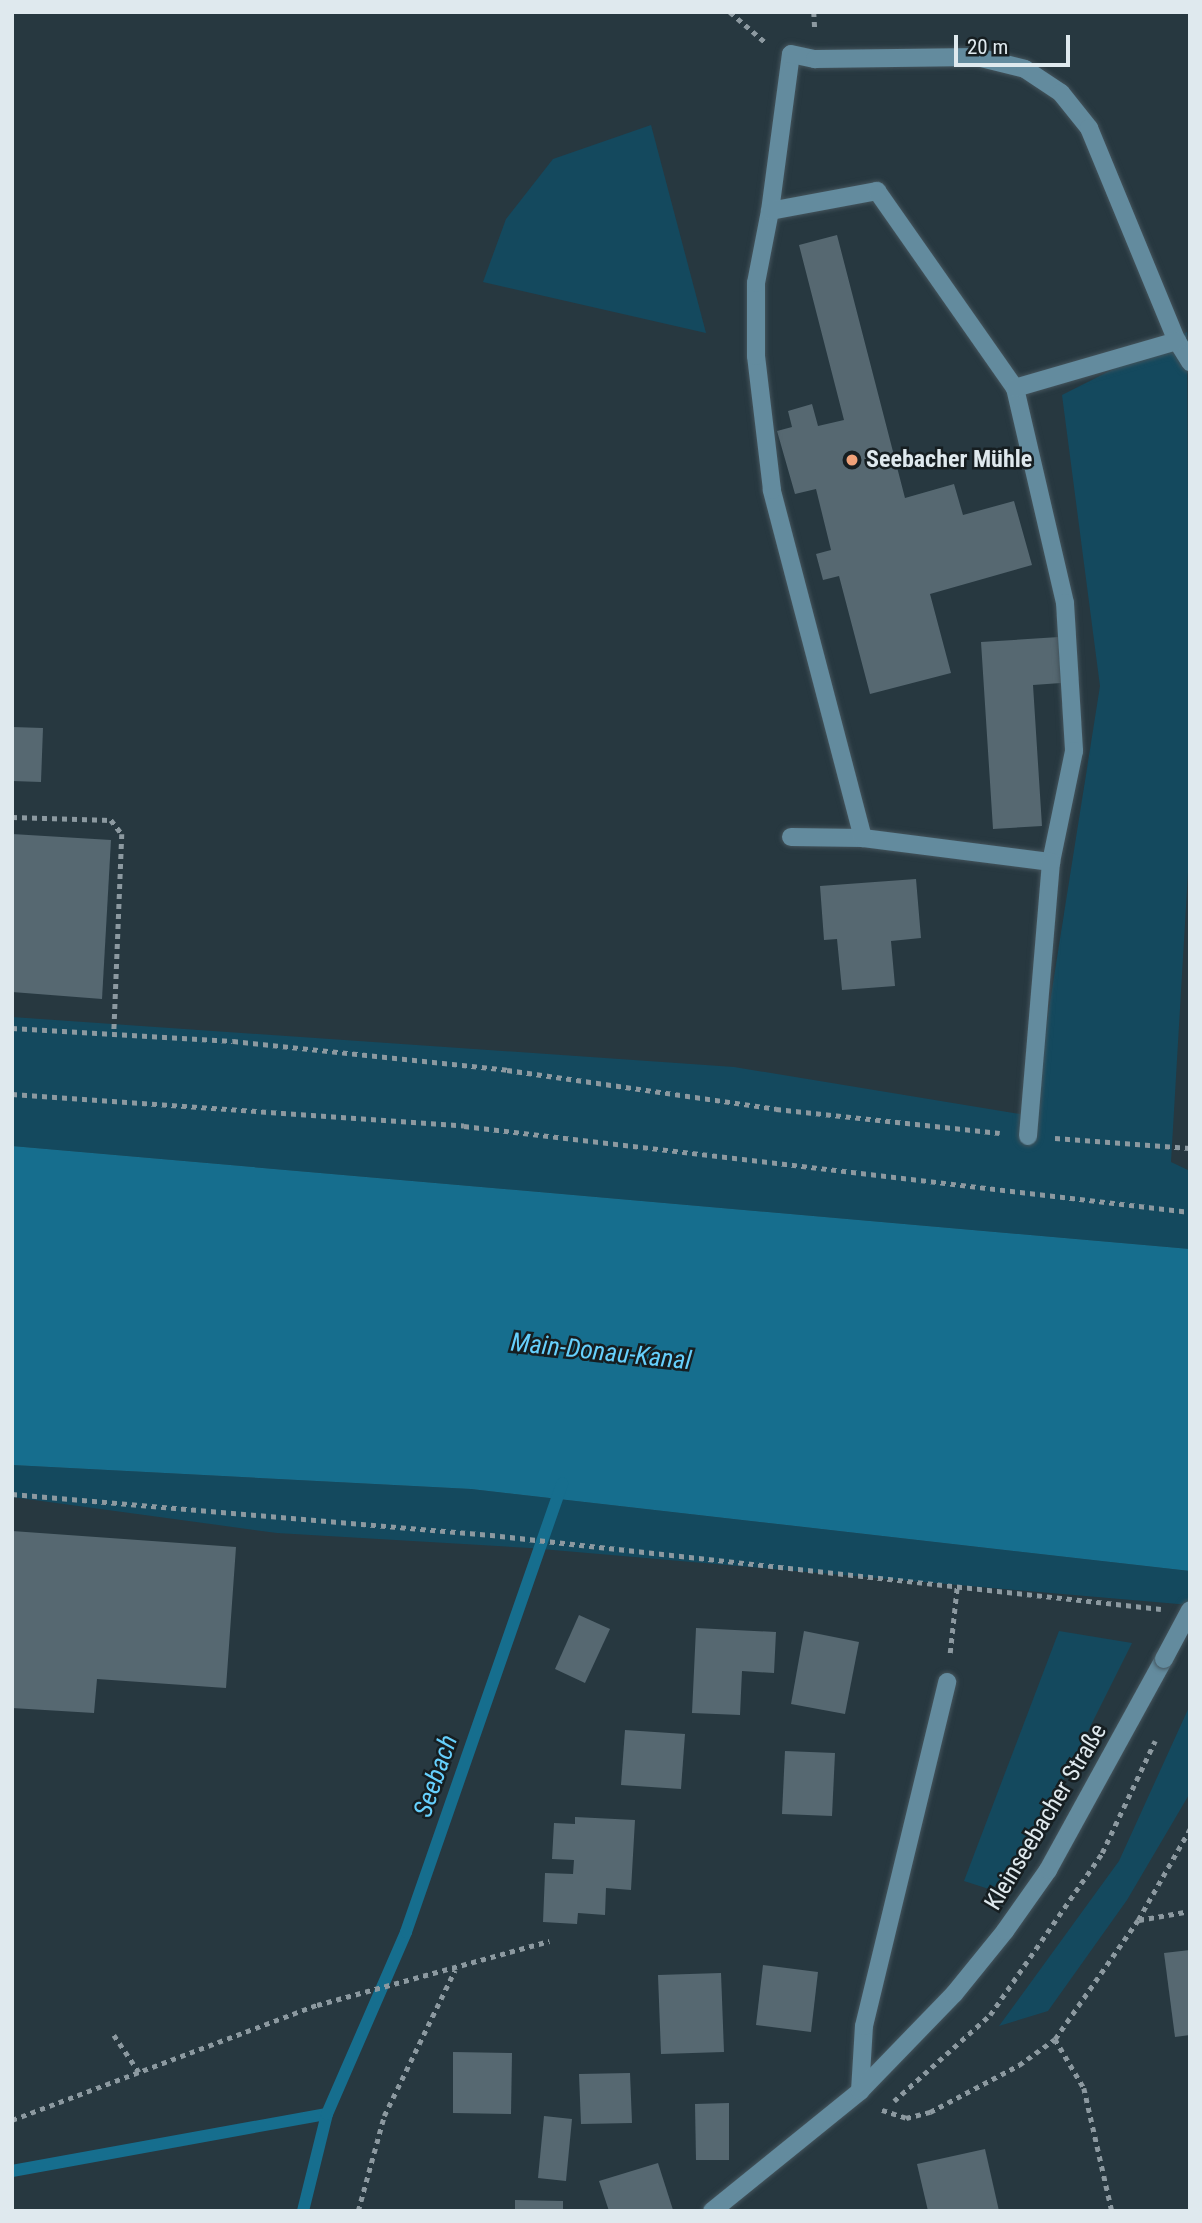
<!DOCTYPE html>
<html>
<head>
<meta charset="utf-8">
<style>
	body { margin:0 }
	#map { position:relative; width:1202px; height:2223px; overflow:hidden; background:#273840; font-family:"Roboto Condensed",sans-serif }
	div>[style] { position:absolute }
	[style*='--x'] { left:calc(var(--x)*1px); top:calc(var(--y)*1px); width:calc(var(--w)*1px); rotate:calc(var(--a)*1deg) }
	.green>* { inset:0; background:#14495e }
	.water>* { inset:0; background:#166e8e }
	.stream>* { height:12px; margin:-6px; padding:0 6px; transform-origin:6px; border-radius:6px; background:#166e8e }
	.building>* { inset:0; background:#566871 }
	.path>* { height:4.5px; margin-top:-2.25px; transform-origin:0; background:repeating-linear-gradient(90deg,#8c99a0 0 5px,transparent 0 10px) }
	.roads { filter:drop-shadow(0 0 2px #44545c) drop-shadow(0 0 2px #44545c) }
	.minor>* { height:18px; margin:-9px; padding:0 9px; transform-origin:9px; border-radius:9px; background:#638b9e }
	.bridges { filter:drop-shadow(0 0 2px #44545c) drop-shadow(0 0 2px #44545c) }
	.minor-bridge>* { height:18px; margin:-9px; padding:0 9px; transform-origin:9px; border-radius:9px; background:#638b9e }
	.dots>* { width:19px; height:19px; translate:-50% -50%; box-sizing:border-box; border:4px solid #161e21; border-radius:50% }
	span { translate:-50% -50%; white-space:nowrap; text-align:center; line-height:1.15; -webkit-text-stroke:5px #161e21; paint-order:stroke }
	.poi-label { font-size:24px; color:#dfe9ee; font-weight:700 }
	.left { translate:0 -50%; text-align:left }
	.street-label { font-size:24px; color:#dfe9ee }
	.water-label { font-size:26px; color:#66d0fd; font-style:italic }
	.frame { position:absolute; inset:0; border:14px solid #dfe9ee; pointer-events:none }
	.scale { position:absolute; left:954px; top:35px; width:116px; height:32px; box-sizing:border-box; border:4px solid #dfe9ee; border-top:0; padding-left:9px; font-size:21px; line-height:24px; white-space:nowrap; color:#dfe9ee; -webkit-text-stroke:5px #161e21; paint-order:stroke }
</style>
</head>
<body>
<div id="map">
	<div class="green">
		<i style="clip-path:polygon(651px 125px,706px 333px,483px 282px,506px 219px,553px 159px)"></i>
		<i style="clip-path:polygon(1187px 332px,1190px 838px,1171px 1162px,1190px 1171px,1190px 1249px,12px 1146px,12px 1017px,734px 1067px,1032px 1116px,1100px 686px,1062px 395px)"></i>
		<i style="clip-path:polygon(12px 1465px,471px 1489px,1190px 1571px,1190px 1605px,530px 1548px,277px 1533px,12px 1497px)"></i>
		<i style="clip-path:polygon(1059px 1631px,1132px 1643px,1045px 1817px,992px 1890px,964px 1881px)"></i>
		<i style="clip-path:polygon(1190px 1705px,1190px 1793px,1127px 1900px,1048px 2011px,999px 2026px,1119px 1861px)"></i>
	</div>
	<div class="water">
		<i style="clip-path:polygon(12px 1146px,1190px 1249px,1190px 1571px,471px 1489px,12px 1465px)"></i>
	</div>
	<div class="stream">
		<i style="--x:12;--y:2171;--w:320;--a:-10.3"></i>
		<i style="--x:303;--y:2211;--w:100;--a:-76.1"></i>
		<i style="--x:327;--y:2114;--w:198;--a:-66.5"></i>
		<i style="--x:406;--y:1932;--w:475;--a:-70.8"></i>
	</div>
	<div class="building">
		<i style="clip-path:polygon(837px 235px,905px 498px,954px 484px,963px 515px,1014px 501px,1032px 565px,930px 594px,951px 673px,870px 694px,839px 576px,823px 580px,816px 554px,831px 550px,816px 489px,795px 494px,777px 431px,792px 427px,788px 411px,812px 404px,818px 426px,844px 420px,799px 245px)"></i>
		<i style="clip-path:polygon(1059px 637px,1061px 683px,1033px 685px,1042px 826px,993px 829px,981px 642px)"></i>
		<i style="clip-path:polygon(12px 727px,43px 728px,41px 782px,12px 781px)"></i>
		<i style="clip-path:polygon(12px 834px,111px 840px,102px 999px,12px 992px)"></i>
		<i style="clip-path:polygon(916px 879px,921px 938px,891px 941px,895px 986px,842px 990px,837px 939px,824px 940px,820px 886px)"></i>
		<i style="clip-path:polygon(12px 1531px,236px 1547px,226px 1688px,97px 1679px,94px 1713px,12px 1708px)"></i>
		<i style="clip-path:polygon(579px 1615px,610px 1629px,585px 1683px,555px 1669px)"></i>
		<i style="clip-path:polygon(696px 1628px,776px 1632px,774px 1673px,742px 1671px,740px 1715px,692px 1713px)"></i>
		<i style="clip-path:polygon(804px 1631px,859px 1642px,845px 1714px,791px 1704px)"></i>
		<i style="clip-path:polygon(625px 1730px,685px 1734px,681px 1789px,621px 1785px)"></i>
		<i style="clip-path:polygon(785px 1751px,835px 1753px,832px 1816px,782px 1814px)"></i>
		<i style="clip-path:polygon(575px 1817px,635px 1820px,631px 1890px,606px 1888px,605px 1915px,578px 1913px,577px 1924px,543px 1922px,545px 1873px,573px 1874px,574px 1860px,552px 1859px,554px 1823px,575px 1824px)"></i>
		<i style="clip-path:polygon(1190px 1950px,1190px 2035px,1175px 2037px,1164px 1953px)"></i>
		<i style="clip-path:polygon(763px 1965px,818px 1972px,811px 2032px,756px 2025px)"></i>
		<i style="clip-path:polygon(721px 1973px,724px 2052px,661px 2054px,658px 1975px)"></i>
		<i style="clip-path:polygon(453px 2052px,512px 2053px,511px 2114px,453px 2113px)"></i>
		<i style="clip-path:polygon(630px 2073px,632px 2123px,581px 2124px,579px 2074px)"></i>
		<i style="clip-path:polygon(729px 2103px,729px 2160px,696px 2160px,695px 2104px)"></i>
		<i style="clip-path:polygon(544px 2116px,572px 2119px,566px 2181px,538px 2178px)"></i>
		<i style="clip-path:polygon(985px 2149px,999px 2211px,928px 2211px,917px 2164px)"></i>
		<i style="clip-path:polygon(658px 2163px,673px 2210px,609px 2211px,599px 2181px)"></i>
		<i style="clip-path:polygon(515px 2200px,563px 2201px,563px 2211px,515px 2211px)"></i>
	</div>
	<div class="path">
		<i style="--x:730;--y:12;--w:46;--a:40.6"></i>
		<i style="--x:814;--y:12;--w:18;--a:87"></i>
		<i style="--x:12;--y:817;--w:99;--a:1.7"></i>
		<i style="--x:111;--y:820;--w:18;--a:52"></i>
		<i style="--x:122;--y:834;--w:198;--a:92.3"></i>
		<i style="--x:12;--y:1028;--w:221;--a:3.4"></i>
		<i style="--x:233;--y:1041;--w:276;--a:6"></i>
		<i style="--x:507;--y:1070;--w:272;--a:8.2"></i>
		<i style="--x:776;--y:1109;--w:225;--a:6.1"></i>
		<i style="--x:12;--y:1094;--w:453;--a:4"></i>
		<i style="--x:464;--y:1126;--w:731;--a:6.76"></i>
		<i style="--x:1055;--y:1138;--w:135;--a:4.2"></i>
		<i style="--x:12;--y:1494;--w:490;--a:4.9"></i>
		<i style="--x:500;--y:1536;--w:665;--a:6.3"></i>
		<i style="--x:950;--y:1653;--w:67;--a:-84"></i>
		<i style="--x:1139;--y:1920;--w:52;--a:-10"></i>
		<i style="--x:114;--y:2035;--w:45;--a:56"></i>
		<i style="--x:1055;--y:2039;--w:57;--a:59.4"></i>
		<i style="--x:1084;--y:2088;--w:126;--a:77.2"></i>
		<i style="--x:894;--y:2101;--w:129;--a:-41.9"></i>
		<i style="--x:990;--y:2015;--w:197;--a:-55.3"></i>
		<i style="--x:1102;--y:1853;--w:124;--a:-64.7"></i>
		<i style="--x:882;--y:2110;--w:25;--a:18"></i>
		<i style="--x:906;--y:2118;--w:25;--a:-14"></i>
		<i style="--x:930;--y:2112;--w:101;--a:-27.8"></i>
		<i style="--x:1019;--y:2065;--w:44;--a:-35.8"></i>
		<i style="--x:1055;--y:2039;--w:145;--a:-55.1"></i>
		<i style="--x:1138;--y:1920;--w:105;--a:-60.3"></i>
		<i style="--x:12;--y:2120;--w:326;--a:-20.7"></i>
		<i style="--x:317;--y:2005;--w:241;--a:-15.4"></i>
		<i style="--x:358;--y:2211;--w:98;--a:-74.7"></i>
		<i style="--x:384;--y:2116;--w:162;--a:-64.1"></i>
	</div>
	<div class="roads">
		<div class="minor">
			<i style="--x:770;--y:211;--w:158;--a:-82.4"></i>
			<i style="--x:791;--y:54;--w:25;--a:12"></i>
			<i style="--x:815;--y:59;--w:162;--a:-0.7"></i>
			<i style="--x:977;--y:57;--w:49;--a:14"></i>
			<i style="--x:1025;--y:69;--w:43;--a:33.7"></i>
			<i style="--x:1061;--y:93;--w:45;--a:51.3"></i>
			<i style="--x:1089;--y:128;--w:230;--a:67.6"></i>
			<i style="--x:1177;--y:341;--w:25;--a:58"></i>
			<i style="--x:1015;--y:388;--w:221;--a:76.9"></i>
			<i style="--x:1065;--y:603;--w:148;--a:86.5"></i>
			<i style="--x:1074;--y:751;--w:113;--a:101.7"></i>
			<i style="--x:791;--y:837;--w:72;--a:0.8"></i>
			<i style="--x:863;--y:838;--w:190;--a:7.3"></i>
			<i style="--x:1051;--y:862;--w:275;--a:94.8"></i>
			<i style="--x:863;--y:838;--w:360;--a:-104.7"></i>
			<i style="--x:772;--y:490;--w:135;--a:-96.8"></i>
			<i style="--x:756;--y:356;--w:73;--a:-90"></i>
			<i style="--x:756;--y:283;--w:73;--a:-79"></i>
			<i style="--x:770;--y:211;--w:109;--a:-10.6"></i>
			<i style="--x:877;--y:191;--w:241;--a:55"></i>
			<i style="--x:1015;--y:388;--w:169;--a:-16.2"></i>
			<i style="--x:860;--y:2091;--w:65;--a:-86.5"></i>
			<i style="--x:864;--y:2026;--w:354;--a:-76.4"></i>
			<i style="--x:712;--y:2211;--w:191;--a:-39"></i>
			<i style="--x:860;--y:2091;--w:135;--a:-45.9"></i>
			<i style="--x:954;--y:1994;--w:81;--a:-51"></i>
			<i style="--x:1005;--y:1931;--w:75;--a:-54.8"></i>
			<i style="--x:1048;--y:1870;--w:241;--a:-61.2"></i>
		</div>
	</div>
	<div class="bridges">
		<div class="minor-bridge">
			<i style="--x:1164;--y:1659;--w:55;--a:-62"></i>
		</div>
	</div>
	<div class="dots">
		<i style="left:852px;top:460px;background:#f0a279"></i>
	</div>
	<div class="poi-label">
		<span class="left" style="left:866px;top:460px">Seebacher Mühle</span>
	</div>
	<div class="street-label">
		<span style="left:1046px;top:1817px;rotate:-59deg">Kleinseebacher Straße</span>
	</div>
	<div class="water-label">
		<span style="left:601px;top:1352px;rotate:6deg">Main-Donau-Kanal</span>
		<span style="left:436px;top:1776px;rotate:-71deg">Seebach</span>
	</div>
	<div class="frame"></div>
	<div class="scale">20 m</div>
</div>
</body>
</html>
